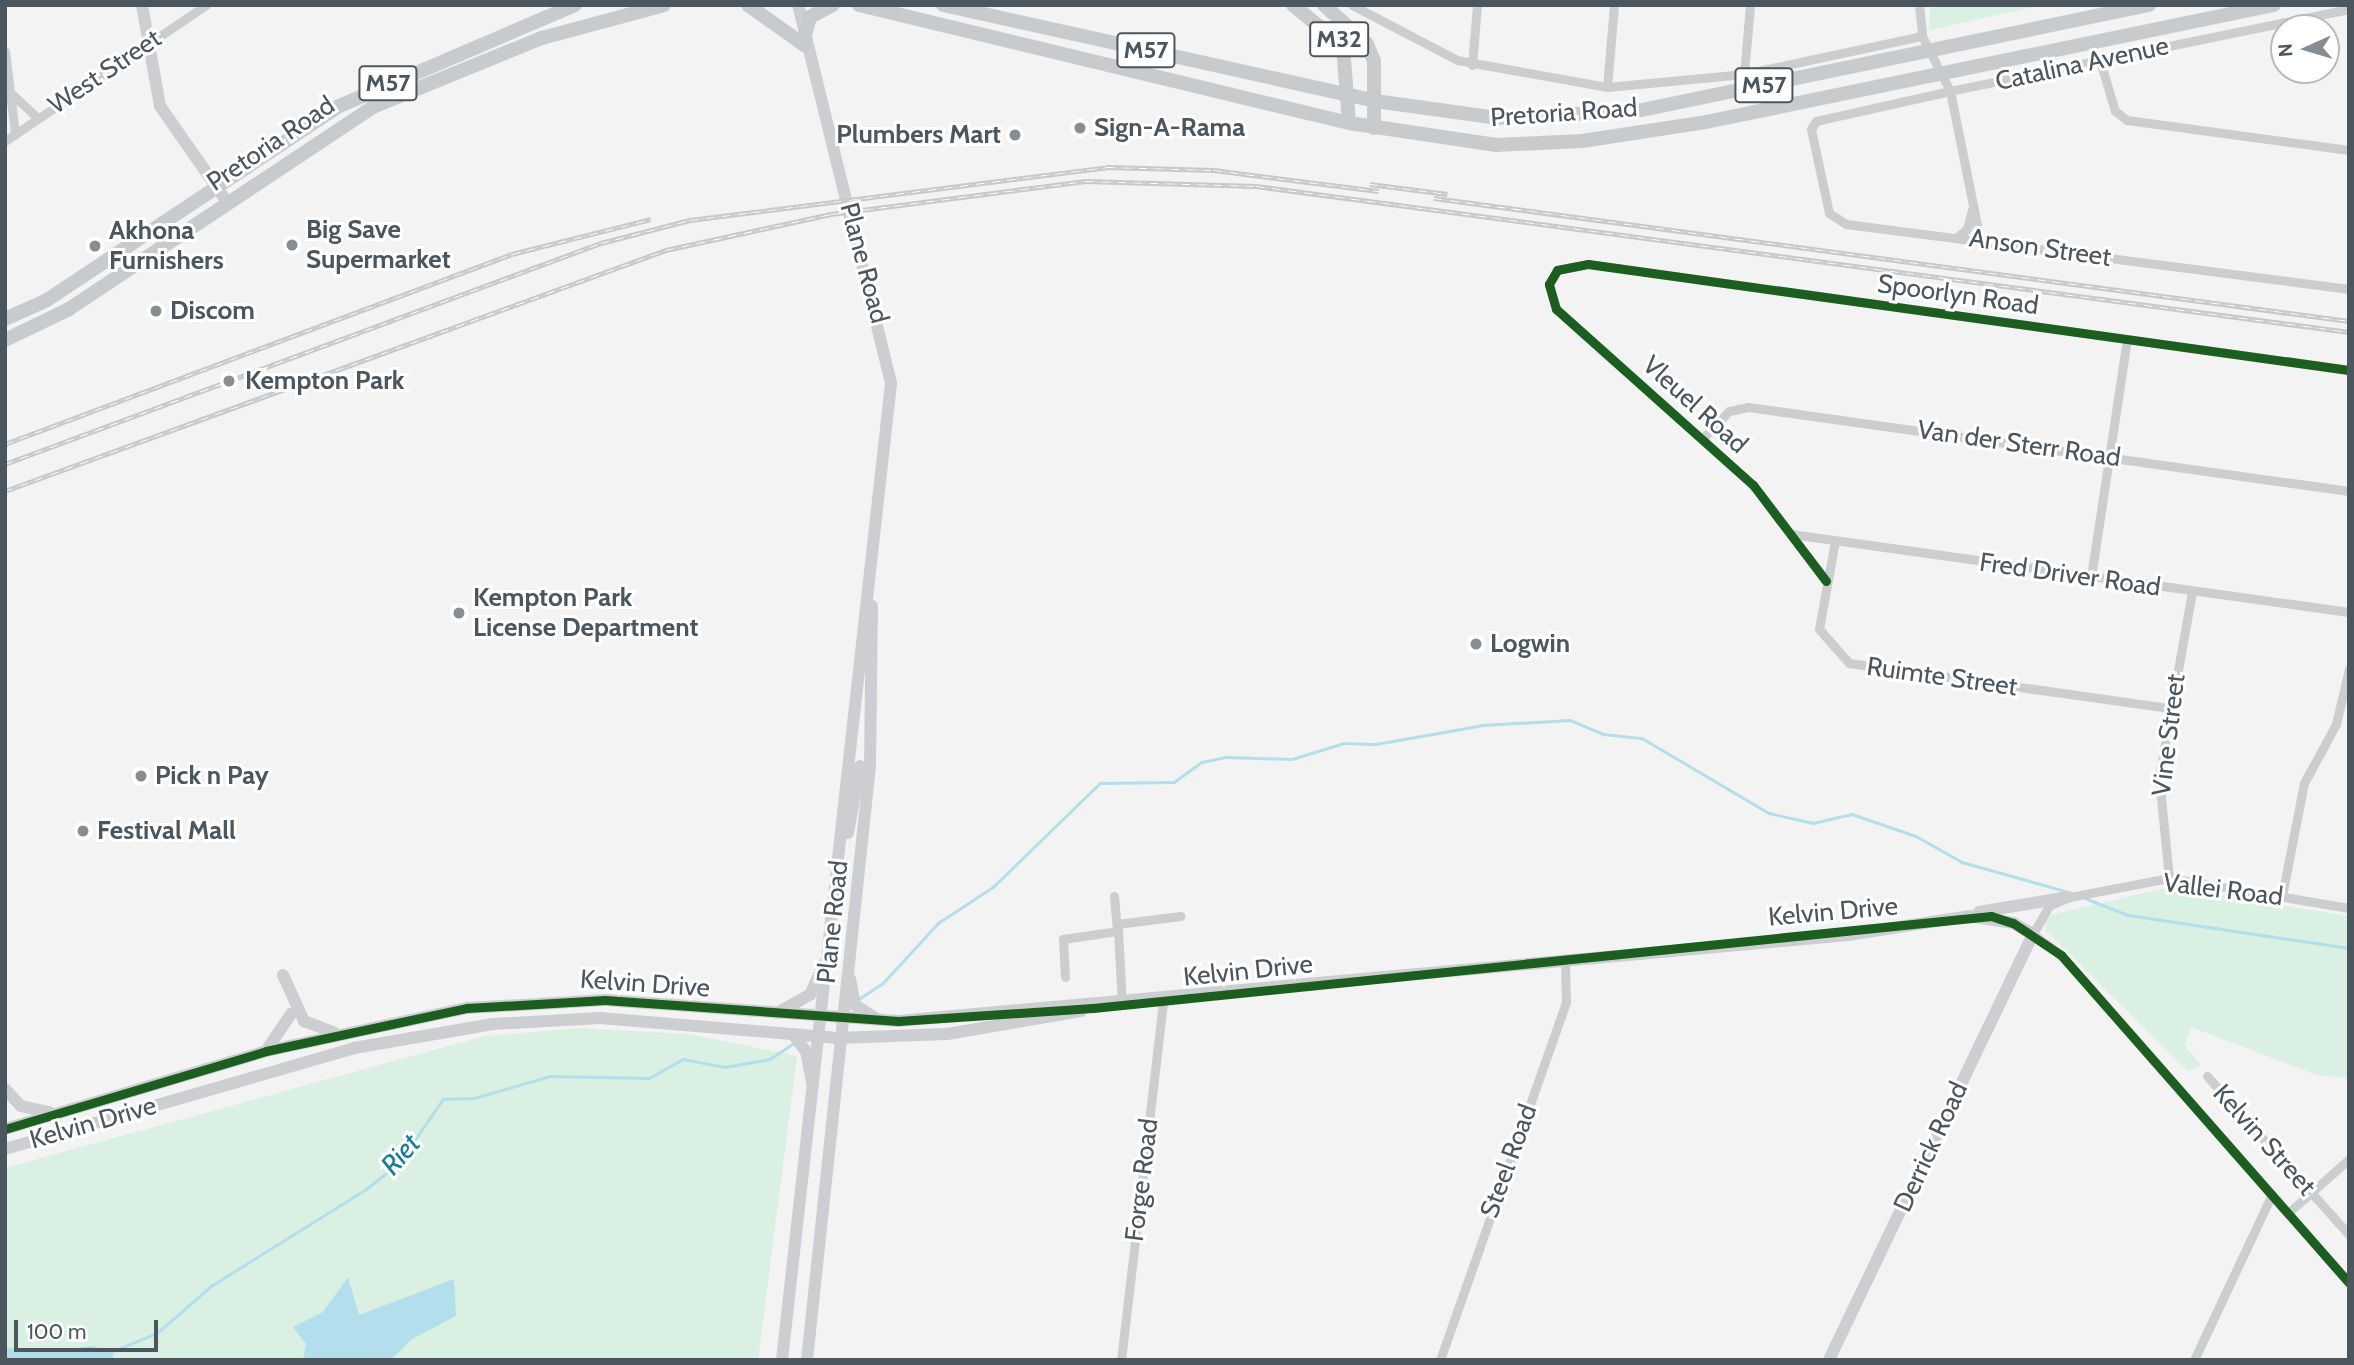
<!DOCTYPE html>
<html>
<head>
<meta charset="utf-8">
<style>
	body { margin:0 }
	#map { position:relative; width:2354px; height:1365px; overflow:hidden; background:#f3f3f3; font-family:Cabin,sans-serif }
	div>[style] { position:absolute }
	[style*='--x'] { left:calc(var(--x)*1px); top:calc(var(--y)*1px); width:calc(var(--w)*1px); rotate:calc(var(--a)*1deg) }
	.green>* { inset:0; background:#daf0e2 }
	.water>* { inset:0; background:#b2dfeb }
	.stream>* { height:2.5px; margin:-1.25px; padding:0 1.25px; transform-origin:1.25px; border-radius:1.25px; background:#b2dfeb }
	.street>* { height:9px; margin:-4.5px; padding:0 4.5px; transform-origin:4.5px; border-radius:4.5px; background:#cbcdce }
	.secondary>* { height:12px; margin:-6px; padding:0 6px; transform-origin:6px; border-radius:6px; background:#ccced1 }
	.primary>* { height:14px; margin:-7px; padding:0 7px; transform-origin:7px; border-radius:7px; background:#c8cbce }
	.rail>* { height:5px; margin-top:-2.5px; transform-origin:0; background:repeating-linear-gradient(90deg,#fff 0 8px,#c7c8c9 0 16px); box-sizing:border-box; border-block:2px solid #c7c8c9 }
	.cycleway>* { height:9px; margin:-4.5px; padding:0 4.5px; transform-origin:4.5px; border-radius:4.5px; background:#1b5e20 }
	.dots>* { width:19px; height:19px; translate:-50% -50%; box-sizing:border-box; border:4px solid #fff; border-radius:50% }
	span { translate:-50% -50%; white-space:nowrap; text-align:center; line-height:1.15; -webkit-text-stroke:6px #fff; paint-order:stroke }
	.shield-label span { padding:2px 5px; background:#fff; border:2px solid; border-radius:5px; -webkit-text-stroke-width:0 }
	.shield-label { font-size:24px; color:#4b565f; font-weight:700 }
	.street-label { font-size:26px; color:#4b565f }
	.poi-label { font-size:26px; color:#4b565f; font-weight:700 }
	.left { translate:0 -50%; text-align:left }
	.right { translate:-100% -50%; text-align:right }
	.water-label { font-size:28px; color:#167e97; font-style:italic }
	.frame { position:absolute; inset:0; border:7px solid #4b565f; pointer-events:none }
	.north { position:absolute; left:2270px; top:14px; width:70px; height:70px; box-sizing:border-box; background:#fff; border:2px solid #b7bbbf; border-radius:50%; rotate:266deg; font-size:19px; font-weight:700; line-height:28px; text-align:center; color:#4b565f }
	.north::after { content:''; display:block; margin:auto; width:24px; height:32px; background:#868d93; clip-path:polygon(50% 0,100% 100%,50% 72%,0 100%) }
	.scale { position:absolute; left:14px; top:1320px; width:144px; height:32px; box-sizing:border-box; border:4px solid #4b565f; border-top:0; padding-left:9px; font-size:21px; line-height:24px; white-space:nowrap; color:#4b565f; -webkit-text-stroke:5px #fff; paint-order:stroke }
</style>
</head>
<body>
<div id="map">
	<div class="green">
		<i style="clip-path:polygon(1931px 5px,2042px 5px,1929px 30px)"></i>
		<i style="clip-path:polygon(2171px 887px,2349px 916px,2349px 1079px,2314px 1074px,2191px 1027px,2185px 1046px,2201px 1065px,2188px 1071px,2046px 931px,2044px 919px,2050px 915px)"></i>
		<i style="clip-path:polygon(581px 1028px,689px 1034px,797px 1056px,758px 1360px,5px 1360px,5px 1168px,485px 1036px)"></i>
	</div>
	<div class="water">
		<i style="clip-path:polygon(348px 1277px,359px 1315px,454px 1279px,456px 1316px,412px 1339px,391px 1360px,303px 1360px,306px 1344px,293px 1327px,323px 1312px)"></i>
		<i style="clip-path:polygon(91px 1346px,113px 1351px,113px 1360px,5px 1360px,5px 1347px,46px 1352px)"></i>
	</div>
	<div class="stream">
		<i style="--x:2085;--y:898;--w:46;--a:21.6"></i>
		<i style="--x:2128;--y:915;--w:223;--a:8.5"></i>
		<i style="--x:857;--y:1000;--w:30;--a:-33"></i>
		<i style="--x:882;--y:984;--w:83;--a:-47.4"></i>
		<i style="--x:938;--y:923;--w:66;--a:-33.2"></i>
		<i style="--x:993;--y:887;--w:149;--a:-44.2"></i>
		<i style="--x:1100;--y:783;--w:74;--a:-0.8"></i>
		<i style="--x:1174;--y:782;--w:34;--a:-36"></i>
		<i style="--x:1202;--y:762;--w:24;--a:-12"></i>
		<i style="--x:1225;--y:757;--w:67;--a:1.7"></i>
		<i style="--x:1292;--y:759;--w:54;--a:-17.1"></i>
		<i style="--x:1344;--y:743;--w:32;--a:2"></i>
		<i style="--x:1376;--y:744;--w:110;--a:-10"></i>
		<i style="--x:1484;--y:725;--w:86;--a:-3.3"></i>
		<i style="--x:1570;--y:720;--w:36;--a:23"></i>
		<i style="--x:1603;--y:734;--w:39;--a:6"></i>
		<i style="--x:1642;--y:738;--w:147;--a:30.6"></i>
		<i style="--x:1769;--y:813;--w:45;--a:12.8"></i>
		<i style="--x:1813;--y:823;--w:40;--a:-13"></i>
		<i style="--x:1852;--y:814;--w:68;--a:19"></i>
		<i style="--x:1916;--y:836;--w:53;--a:29.5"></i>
		<i style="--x:1962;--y:862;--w:111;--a:15.7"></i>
		<i style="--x:111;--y:1352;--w:50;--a:-22.4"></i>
		<i style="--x:157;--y:1333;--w:72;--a:-41"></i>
		<i style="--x:211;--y:1286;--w:183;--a:-32"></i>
		<i style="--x:366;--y:1189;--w:39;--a:-38"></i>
		<i style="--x:397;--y:1165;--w:80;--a:-55.1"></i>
		<i style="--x:443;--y:1099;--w:31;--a:-2"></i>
		<i style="--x:474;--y:1098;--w:79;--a:-16.1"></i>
		<i style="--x:550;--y:1076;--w:99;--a:1.2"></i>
		<i style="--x:649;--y:1078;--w:39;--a:-29"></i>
		<i style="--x:683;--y:1059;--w:43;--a:10.8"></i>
		<i style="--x:725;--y:1067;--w:46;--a:-10.1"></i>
		<i style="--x:770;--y:1059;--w:29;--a:-34"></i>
	</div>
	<div class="street">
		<i style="--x:1352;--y:5;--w:119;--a:27.6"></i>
		<i style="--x:1457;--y:60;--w:152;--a:10.2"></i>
		<i style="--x:1607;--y:87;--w:138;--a:-5.4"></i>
		<i style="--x:1744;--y:74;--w:182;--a:-12.1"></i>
		<i style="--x:1919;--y:5;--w:31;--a:84"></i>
		<i style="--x:1922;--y:36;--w:62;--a:63"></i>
		<i style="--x:1950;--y:91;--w:152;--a:78.6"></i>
		<i style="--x:2349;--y:9;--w:407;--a:168.4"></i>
		<i style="--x:1950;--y:91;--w:137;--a:167.4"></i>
		<i style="--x:1816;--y:121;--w:9;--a:122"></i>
		<i style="--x:1811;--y:129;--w:86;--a:77.9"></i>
		<i style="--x:1829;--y:213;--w:20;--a:33"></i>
		<i style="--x:1846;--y:224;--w:507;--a:7.36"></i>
		<i style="--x:5;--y:51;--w:84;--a:83.1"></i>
		<i style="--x:2100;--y:61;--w:52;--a:73.3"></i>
		<i style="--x:2115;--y:111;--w:15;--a:37"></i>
		<i style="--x:2127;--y:120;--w:224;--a:7.7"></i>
		<i style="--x:1472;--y:65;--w:60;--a:-85.2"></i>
		<i style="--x:1744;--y:74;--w:69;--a:-85"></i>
		<i style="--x:1607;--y:87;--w:82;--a:-85.1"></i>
		<i style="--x:13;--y:95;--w:34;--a:43"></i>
		<i style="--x:5;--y:141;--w:243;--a:-34.1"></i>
		<i style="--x:1957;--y:237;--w:13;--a:-39"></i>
		<i style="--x:1967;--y:229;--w:20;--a:-75"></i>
		<i style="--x:1702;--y:439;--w:39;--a:-46"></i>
		<i style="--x:1729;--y:411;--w:19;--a:-12"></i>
		<i style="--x:1748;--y:407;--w:607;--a:7.96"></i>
		<i style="--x:1791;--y:534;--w:563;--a:7.96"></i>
		<i style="--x:1835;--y:541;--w:89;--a:100.3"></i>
		<i style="--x:1819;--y:629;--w:45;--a:48.6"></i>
		<i style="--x:1849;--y:663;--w:324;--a:8"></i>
		<i style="--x:2091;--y:577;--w:240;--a:-81.4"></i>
		<i style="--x:1826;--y:581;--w:121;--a:-127.2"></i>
		<i style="--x:1753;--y:485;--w:264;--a:-138.2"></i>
		<i style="--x:1556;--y:309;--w:26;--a:-106"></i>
		<i style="--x:1549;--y:284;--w:16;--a:-60"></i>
		<i style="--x:1557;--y:270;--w:32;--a:-11"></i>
		<i style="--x:1588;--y:264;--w:768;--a:7.93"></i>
		<i style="--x:2169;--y:878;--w:101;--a:-95.7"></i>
		<i style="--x:2159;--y:777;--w:188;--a:-79.9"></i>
		<i style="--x:1114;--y:896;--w:34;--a:85"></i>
		<i style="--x:2282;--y:896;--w:115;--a:-79"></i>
		<i style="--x:2304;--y:783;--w:67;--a:-61.5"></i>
		<i style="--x:2336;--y:724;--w:57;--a:-76.7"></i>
		<i style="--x:2349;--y:908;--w:182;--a:-170.5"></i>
		<i style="--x:2169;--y:878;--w:102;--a:169.2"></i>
		<i style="--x:2069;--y:897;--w:22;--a:156"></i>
		<i style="--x:2049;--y:906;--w:32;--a:120"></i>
		<i style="--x:2033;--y:934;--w:35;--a:37"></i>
		<i style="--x:2061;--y:955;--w:436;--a:48.7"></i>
		<i style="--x:1117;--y:924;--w:64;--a:-7.2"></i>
		<i style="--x:1065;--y:977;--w:38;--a:-93"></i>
		<i style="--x:1063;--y:939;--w:56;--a:-8.3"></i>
		<i style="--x:1118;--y:931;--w:74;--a:86.9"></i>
		<i style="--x:2207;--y:1076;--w:213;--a:48.2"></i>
		<i style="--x:2288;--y:1213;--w:81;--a:-41.5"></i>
		<i style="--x:1121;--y:1360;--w:362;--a:-83.3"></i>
		<i style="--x:1440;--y:1360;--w:380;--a:-70.6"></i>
		<i style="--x:1566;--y:1002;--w:42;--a:-91.4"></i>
		<i style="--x:2194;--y:1360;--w:183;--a:-64.8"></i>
	</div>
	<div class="secondary">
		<i style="--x:142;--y:5;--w:103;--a:79.9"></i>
		<i style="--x:160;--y:106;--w:117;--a:55.1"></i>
		<i style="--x:848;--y:833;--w:68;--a:-79.8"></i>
		<i style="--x:1979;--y:912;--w:91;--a:-9.5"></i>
		<i style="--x:283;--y:975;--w:51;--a:65.5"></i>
		<i style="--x:304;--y:1021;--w:33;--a:21"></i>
		<i style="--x:850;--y:979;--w:26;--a:79"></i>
		<i style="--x:855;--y:1005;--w:24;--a:33"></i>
		<i style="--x:777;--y:1013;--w:38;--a:-29"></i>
		<i style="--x:810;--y:995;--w:34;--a:-66"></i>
		<i style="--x:793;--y:1034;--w:21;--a:53"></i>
		<i style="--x:806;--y:1051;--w:32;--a:79"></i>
		<i style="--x:266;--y:1051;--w:45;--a:-56"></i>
		<i style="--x:5;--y:1089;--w:23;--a:47"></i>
		<i style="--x:21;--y:1106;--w:29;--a:12"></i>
		<i style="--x:5;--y:1129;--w:272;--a:-16.6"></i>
		<i style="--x:266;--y:1051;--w:206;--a:-12.1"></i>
		<i style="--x:467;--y:1008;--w:138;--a:-3.3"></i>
		<i style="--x:605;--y:1000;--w:294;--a:4.1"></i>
		<i style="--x:898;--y:1021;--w:954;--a:-5.17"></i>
		<i style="--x:1848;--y:935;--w:122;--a:-8.9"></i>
		<i style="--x:1969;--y:916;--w:45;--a:9"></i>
		<i style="--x:2013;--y:923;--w:23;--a:29"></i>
		<i style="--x:2033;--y:934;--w:472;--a:115.6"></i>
		<i style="--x:5;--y:1149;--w:363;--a:-16.1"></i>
		<i style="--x:354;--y:1048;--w:141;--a:-9.8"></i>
		<i style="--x:493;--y:1024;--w:107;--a:-3.2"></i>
		<i style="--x:600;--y:1018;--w:238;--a:4.8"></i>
		<i style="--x:837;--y:1038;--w:110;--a:-2.1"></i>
		<i style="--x:947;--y:1034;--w:136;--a:-9.7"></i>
		<i style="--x:782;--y:1360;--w:983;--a:-83.63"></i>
		<i style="--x:891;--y:383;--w:389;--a:-103.8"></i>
		<i style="--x:807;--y:1360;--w:597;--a:-83.95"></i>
		<i style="--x:870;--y:766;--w:160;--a:-89.3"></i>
	</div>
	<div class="primary">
		<i style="--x:748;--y:5;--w:69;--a:35.5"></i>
		<i style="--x:859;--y:5;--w:504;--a:13.54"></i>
		<i style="--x:1349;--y:123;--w:149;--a:8.5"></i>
		<i style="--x:1496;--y:145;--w:86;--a:-2.7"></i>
		<i style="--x:1582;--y:141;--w:125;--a:-8.7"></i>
		<i style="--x:1706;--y:122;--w:580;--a:-11.64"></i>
		<i style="--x:943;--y:5;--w:443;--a:12.5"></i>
		<i style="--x:1375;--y:101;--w:123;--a:7.9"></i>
		<i style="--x:1497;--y:118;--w:140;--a:-2.9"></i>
		<i style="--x:1637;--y:111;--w:523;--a:-11.7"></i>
		<i style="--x:1293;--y:5;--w:65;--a:39.4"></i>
		<i style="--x:1343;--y:46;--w:77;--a:85.5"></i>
		<i style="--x:1324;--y:5;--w:58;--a:42.2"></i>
		<i style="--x:1367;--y:44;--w:18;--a:68"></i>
		<i style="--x:1374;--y:61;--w:67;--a:90"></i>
		<i style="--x:803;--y:43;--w:27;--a:-75"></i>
		<i style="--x:810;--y:17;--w:26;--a:-28"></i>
		<i style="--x:5;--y:319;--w:46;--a:-24.3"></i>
		<i style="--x:47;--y:300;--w:348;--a:-33.6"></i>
		<i style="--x:337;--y:107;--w:259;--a:-23.2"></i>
		<i style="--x:5;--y:340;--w:71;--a:-25.8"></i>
		<i style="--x:69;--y:309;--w:367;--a:-33.6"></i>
		<i style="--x:375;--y:106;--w:180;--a:-22.2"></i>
		<i style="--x:542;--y:38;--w:126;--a:-15.1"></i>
	</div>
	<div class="rail">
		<i style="--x:1370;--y:184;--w:78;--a:7.4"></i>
		<i style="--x:1434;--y:198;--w:923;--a:7.66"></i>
		<i style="--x:5;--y:444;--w:541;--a:-20.54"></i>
		<i style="--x:512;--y:254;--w:143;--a:-14.1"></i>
		<i style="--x:5;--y:464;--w:636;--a:-20.35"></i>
		<i style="--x:601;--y:243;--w:92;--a:-14.5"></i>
		<i style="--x:690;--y:220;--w:420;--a:-7.2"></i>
		<i style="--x:1107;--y:167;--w:107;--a:1.6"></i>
		<i style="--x:1214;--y:170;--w:166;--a:7.3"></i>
		<i style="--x:5;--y:491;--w:704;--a:-20.03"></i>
		<i style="--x:666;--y:250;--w:169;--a:-12.3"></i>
		<i style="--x:831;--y:214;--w:257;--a:-7.4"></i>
		<i style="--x:1086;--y:181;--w:170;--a:1.7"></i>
		<i style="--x:1256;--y:186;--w:1103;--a:7.61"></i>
	</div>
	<div class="cycleway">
		<i style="--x:1826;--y:581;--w:121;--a:-127.2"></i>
		<i style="--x:1753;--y:485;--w:264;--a:-138.2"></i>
		<i style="--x:1556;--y:309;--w:26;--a:-106"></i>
		<i style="--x:1549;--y:284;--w:16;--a:-60"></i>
		<i style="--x:1557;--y:270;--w:32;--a:-11"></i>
		<i style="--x:1588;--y:264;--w:768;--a:7.93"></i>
		<i style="--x:5;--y:1129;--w:272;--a:-16.6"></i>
		<i style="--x:266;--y:1051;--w:206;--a:-12.1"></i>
		<i style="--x:467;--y:1008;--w:138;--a:-3.3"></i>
		<i style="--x:605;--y:1000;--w:294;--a:4.1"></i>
		<i style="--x:898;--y:1021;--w:195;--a:-3.8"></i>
		<i style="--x:1093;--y:1008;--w:903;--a:-5.85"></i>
		<i style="--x:1991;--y:916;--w:23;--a:18"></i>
		<i style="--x:2013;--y:923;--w:58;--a:33.7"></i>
		<i style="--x:2061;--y:955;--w:436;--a:48.7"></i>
	</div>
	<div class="dots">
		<i style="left:1080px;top:128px;background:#868d93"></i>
		<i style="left:1015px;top:135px;background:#868d93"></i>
		<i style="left:292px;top:245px;background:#868d93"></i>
		<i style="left:95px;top:246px;background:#868d93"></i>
		<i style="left:156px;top:311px;background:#868d93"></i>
		<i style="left:229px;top:381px;background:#868d93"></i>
		<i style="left:459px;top:613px;background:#868d93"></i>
		<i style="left:1476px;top:644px;background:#868d93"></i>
		<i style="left:141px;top:776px;background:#868d93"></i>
		<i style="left:83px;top:831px;background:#868d93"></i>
	</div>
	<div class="shield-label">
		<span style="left:1339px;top:39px">M32</span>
		<span style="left:1146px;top:50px">M57</span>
		<span style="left:388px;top:83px">M57</span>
		<span style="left:1764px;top:85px">M57</span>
	</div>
	<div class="street-label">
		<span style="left:2082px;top:64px;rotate:-12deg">Catalina Avenue</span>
		<span style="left:105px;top:72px;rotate:-34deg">West Street</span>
		<span style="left:1564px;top:113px;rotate:-4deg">Pretoria Road</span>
		<span style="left:271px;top:144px;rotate:-34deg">Pretoria Road</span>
		<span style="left:2040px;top:248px;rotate:8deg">Anson Street</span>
		<span style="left:864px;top:263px;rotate:75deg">Plane Road</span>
		<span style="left:1958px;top:295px;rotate:8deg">Spoorlyn Road</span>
		<span style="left:1695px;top:405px;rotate:42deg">Vleuel Road</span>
		<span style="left:2019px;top:444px;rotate:8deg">Van der Sterr Road</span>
		<span style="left:2070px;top:575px;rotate:8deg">Fred Driver Road</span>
		<span style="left:1942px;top:677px;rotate:8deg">Ruimte Street</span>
		<span style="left:2169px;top:735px;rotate:-83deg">Vine Street</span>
		<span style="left:2223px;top:890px;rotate:7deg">Vallei Road</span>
		<span style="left:1833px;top:912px;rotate:-5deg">Kelvin Drive</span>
		<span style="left:833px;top:922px;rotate:-84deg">Plane Road</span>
		<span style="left:1248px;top:971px;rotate:-6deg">Kelvin Drive</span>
		<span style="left:645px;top:984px;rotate:4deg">Kelvin Drive</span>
		<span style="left:93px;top:1123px;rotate:-16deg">Kelvin Drive</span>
		<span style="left:2264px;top:1140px;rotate:48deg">Kelvin Street</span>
		<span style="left:1931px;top:1147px;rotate:-65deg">Derrick Road</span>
		<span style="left:1509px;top:1161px;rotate:-70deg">Steel Road</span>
		<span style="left:1142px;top:1180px;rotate:-83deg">Forge Road</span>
	</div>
	<div class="poi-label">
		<span class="left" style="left:1094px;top:128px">Sign-A-Rama</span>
		<span class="right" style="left:1001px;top:135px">Plumbers Mart</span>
		<span class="left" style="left:306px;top:245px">Big Save<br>Supermarket</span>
		<span class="left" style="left:109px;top:246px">Akhona<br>Furnishers</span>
		<span class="left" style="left:170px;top:311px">Discom</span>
		<span class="left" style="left:245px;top:381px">Kempton Park</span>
		<span class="left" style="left:473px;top:613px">Kempton Park<br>License Department</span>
		<span class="left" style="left:1490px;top:644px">Logwin</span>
		<span class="left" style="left:155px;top:776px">Pick n Pay</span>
		<span class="left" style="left:97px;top:831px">Festival Mall</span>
	</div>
	<div class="water-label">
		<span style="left:400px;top:1154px;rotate:-49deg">Riet</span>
	</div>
	<div class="frame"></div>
	<div class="north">N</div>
	<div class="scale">100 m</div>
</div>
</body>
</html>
